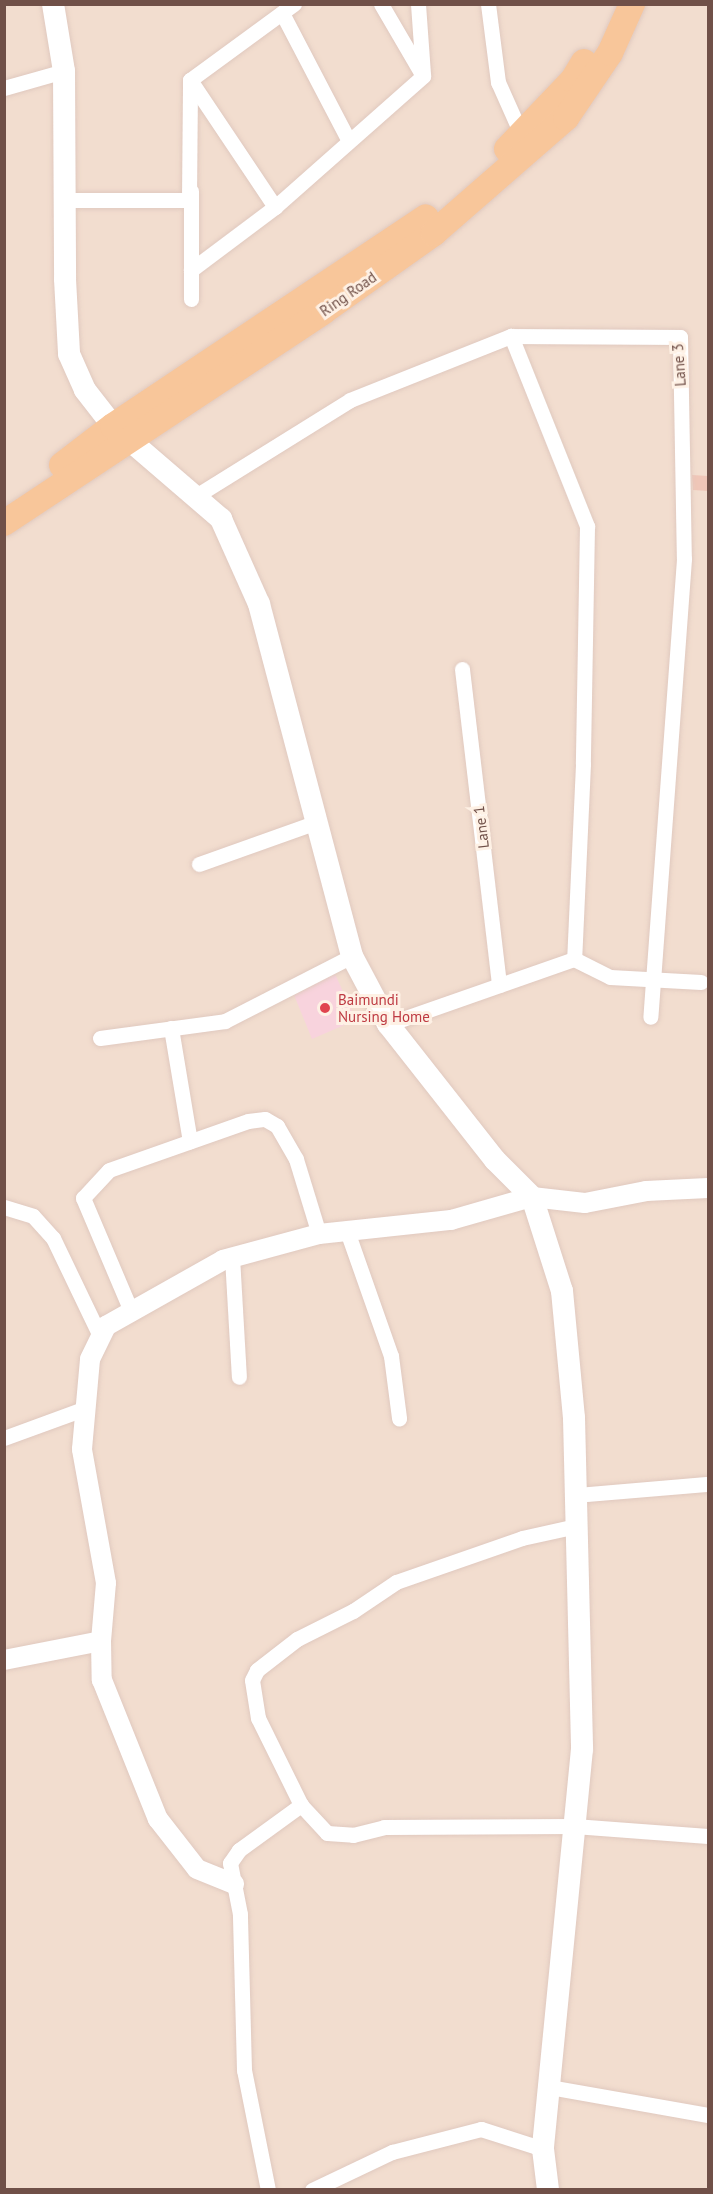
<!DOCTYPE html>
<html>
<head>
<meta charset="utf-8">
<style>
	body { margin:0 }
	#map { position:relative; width:713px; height:2194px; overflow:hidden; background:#fbece0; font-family:"PT Sans",sans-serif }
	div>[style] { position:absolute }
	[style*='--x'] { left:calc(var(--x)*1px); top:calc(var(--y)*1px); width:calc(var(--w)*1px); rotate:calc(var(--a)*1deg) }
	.residential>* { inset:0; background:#f2ddcf }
	.medical>* { inset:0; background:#f8d3dd }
	.building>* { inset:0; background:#efc6b8 }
	.roads { filter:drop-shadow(0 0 2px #e0c9bf) drop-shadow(0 0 2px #e0c9bf) }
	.minor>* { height:15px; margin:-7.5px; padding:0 7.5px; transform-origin:7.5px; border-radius:7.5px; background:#fff }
	.tertiary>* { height:20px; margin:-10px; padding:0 10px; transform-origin:10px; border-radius:10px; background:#fff }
	.secondary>* { height:22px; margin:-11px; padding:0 11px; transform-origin:11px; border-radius:11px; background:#fff }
	.primary>* { height:26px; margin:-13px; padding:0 13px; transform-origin:13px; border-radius:13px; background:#f8c69a }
	.dots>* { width:16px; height:16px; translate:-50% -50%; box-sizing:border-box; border:3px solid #fef1e5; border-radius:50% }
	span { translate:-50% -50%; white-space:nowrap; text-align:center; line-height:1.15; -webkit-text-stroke:6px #fef1e5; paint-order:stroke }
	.street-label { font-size:15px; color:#705048 }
	.health-label { font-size:15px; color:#be3a42 }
	.left { translate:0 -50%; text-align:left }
	.frame { position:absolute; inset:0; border:6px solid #705048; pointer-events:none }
</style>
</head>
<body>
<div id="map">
	<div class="residential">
		<i style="clip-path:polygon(5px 5px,708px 5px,708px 2189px,5px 2189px)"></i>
	</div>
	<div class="medical">
		<i style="clip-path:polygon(335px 974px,356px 1020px,312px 1039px,294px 995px)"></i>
	</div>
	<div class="building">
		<i style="clip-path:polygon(692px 475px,708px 476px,708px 491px,693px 490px)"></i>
	</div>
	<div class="roads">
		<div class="minor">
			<i style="--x:418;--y:4;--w:69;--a:85.9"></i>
			<i style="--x:488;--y:4;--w:79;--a:82.7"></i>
			<i style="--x:498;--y:82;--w:59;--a:66"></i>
			<i style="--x:282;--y:13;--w:144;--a:62.4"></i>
			<i style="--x:190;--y:80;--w:153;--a:56.2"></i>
			<i style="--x:275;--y:207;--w:198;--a:-41.5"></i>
			<i style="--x:423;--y:76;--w:83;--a:-120.3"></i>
			<i style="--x:190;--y:80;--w:129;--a:-36.2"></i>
			<i style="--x:4;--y:88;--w:62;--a:-15.8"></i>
			<i style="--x:191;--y:191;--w:108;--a:90"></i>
			<i style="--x:65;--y:200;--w:124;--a:0"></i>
			<i style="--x:189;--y:200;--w:120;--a:-89.5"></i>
			<i style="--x:191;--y:270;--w:105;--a:-36.9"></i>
			<i style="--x:511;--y:336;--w:169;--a:0.3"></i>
			<i style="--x:680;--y:337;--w:222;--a:89"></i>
			<i style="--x:684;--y:559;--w:459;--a:94.2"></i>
			<i style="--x:196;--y:496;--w:181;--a:-31.9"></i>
			<i style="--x:350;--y:400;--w:173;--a:-21.7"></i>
			<i style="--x:511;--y:336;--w:205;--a:68.2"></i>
			<i style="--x:587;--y:526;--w:238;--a:91"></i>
			<i style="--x:583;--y:764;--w:195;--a:92.6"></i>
			<i style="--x:574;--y:959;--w:197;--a:160.7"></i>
			<i style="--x:462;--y:669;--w:318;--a:83.3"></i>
			<i style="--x:199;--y:864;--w:125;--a:-19.6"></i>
			<i style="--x:574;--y:959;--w:40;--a:26.6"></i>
			<i style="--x:610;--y:977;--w:91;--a:3.1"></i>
			<i style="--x:171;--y:1028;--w:115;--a:80.5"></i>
			<i style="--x:100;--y:1038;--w:126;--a:-7.7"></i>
			<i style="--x:225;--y:1021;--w:143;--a:-27.1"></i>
			<i style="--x:4;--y:1207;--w:30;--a:17"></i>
			<i style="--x:33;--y:1216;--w:30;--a:48"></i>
			<i style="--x:53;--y:1238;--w:111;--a:64.4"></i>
			<i style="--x:347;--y:1231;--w:133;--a:70.6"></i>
			<i style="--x:391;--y:1356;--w:63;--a:82.6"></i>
			<i style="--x:232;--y:1257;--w:120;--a:86.7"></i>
			<i style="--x:131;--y:1311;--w:123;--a:-113"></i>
			<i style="--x:83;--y:1198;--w:38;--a:-47"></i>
			<i style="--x:109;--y:1170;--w:147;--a:-19.4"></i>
			<i style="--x:248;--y:1121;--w:17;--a:-7"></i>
			<i style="--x:265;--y:1119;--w:14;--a:30"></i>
			<i style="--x:277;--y:1126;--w:38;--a:60"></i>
			<i style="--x:296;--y:1159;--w:78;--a:73"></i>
			<i style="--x:4;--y:1438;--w:87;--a:-20.1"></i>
			<i style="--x:576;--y:1495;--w:132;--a:-4.8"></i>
			<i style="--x:301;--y:1805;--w:38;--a:47"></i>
			<i style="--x:327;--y:1833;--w:26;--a:4"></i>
			<i style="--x:353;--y:1835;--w:32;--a:-14"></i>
			<i style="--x:384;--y:1827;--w:190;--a:-0.3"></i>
			<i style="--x:574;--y:1826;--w:134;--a:4.3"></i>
			<i style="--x:549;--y:2087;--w:161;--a:10"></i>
			<i style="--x:268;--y:2190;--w:122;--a:-101.3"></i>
			<i style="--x:244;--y:2070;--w:156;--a:-91.5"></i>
			<i style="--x:240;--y:1914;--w:52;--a:-101.1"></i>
			<i style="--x:230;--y:1863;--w:16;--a:-55"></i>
			<i style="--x:239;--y:1850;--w:77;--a:-36"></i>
			<i style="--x:301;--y:1805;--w:97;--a:-116.3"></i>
			<i style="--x:258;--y:1718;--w:38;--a:-99"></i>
			<i style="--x:252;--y:1680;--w:11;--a:-63"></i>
			<i style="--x:257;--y:1670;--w:51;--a:-37.8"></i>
			<i style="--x:297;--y:1639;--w:63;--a:-26.6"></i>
			<i style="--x:353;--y:1611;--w:52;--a:-34"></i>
			<i style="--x:396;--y:1582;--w:133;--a:-19.2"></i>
			<i style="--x:522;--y:1538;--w:55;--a:-12.5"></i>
			<i style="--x:312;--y:2190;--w:89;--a:-25.4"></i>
			<i style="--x:392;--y:2152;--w:92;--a:-14.5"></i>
			<i style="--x:481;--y:2129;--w:65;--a:17.9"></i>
		</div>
		<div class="tertiary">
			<i style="--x:101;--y:1641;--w:39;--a:89"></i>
			<i style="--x:102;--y:1680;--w:150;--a:68.1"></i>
			<i style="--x:158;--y:1819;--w:63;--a:52"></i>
			<i style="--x:197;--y:1869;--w:40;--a:22"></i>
			<i style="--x:4;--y:1660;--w:99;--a:-11.1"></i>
			<i style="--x:101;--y:1641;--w:58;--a:-85.1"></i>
			<i style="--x:106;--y:1583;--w:136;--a:-100.2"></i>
			<i style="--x:82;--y:1449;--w:90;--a:-84.9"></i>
			<i style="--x:90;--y:1359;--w:37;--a:-64"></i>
			<i style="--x:106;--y:1326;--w:134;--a:-29.4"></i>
			<i style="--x:223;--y:1260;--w:99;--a:-15.2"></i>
			<i style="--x:319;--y:1234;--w:133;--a:-6.1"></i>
			<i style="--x:451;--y:1220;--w:84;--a:-15.9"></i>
			<i style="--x:532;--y:1197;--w:53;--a:6.5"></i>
			<i style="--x:585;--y:1203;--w:62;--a:-11.1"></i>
			<i style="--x:646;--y:1191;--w:62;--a:-2.8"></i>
		</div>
		<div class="secondary">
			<i style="--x:53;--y:4;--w:68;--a:80.7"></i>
			<i style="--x:64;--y:71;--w:208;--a:89.7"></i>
			<i style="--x:65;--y:279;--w:75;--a:86.9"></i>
			<i style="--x:69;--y:354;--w:39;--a:66"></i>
			<i style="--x:85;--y:390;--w:46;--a:52.1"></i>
			<i style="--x:113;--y:426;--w:143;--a:40.7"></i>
			<i style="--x:221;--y:519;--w:93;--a:65.9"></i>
			<i style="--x:259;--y:604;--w:364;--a:75.2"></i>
			<i style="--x:352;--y:956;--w:77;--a:62.1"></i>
			<i style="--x:388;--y:1024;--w:173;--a:51.8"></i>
			<i style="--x:495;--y:1160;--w:52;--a:45"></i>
			<i style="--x:532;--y:1197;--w:99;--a:72.3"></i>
			<i style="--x:562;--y:1291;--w:128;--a:84.6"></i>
			<i style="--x:574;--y:1418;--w:331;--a:88.6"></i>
			<i style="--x:582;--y:1749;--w:402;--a:95.6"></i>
			<i style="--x:543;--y:2149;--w:41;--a:83"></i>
		</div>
		<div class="primary">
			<i style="--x:507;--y:149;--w:95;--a:-46.3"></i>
			<i style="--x:573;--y:80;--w:21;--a:-59"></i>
			<i style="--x:62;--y:465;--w:64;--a:-37.4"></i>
			<i style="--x:113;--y:426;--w:376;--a:-33.7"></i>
			<i style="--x:4;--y:523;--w:384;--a:-33.5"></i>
			<i style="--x:324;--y:311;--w:135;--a:-35.3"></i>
			<i style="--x:434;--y:233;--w:175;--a:-41.1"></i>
			<i style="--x:566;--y:118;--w:78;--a:-55.9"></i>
			<i style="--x:610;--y:53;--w:54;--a:-65.8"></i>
		</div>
	</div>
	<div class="dots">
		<i style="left:325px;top:1008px;background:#e0444e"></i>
	</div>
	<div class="street-label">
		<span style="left:348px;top:294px;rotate:-35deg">Ring Road</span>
		<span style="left:679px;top:365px;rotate:-94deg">Lane 3</span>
		<span style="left:481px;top:827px;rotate:-97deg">Lane 1</span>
	</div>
	<div class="health-label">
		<span class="left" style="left:338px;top:1008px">Baimundi<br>Nursing Home</span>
	</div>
	<div class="frame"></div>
</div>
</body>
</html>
